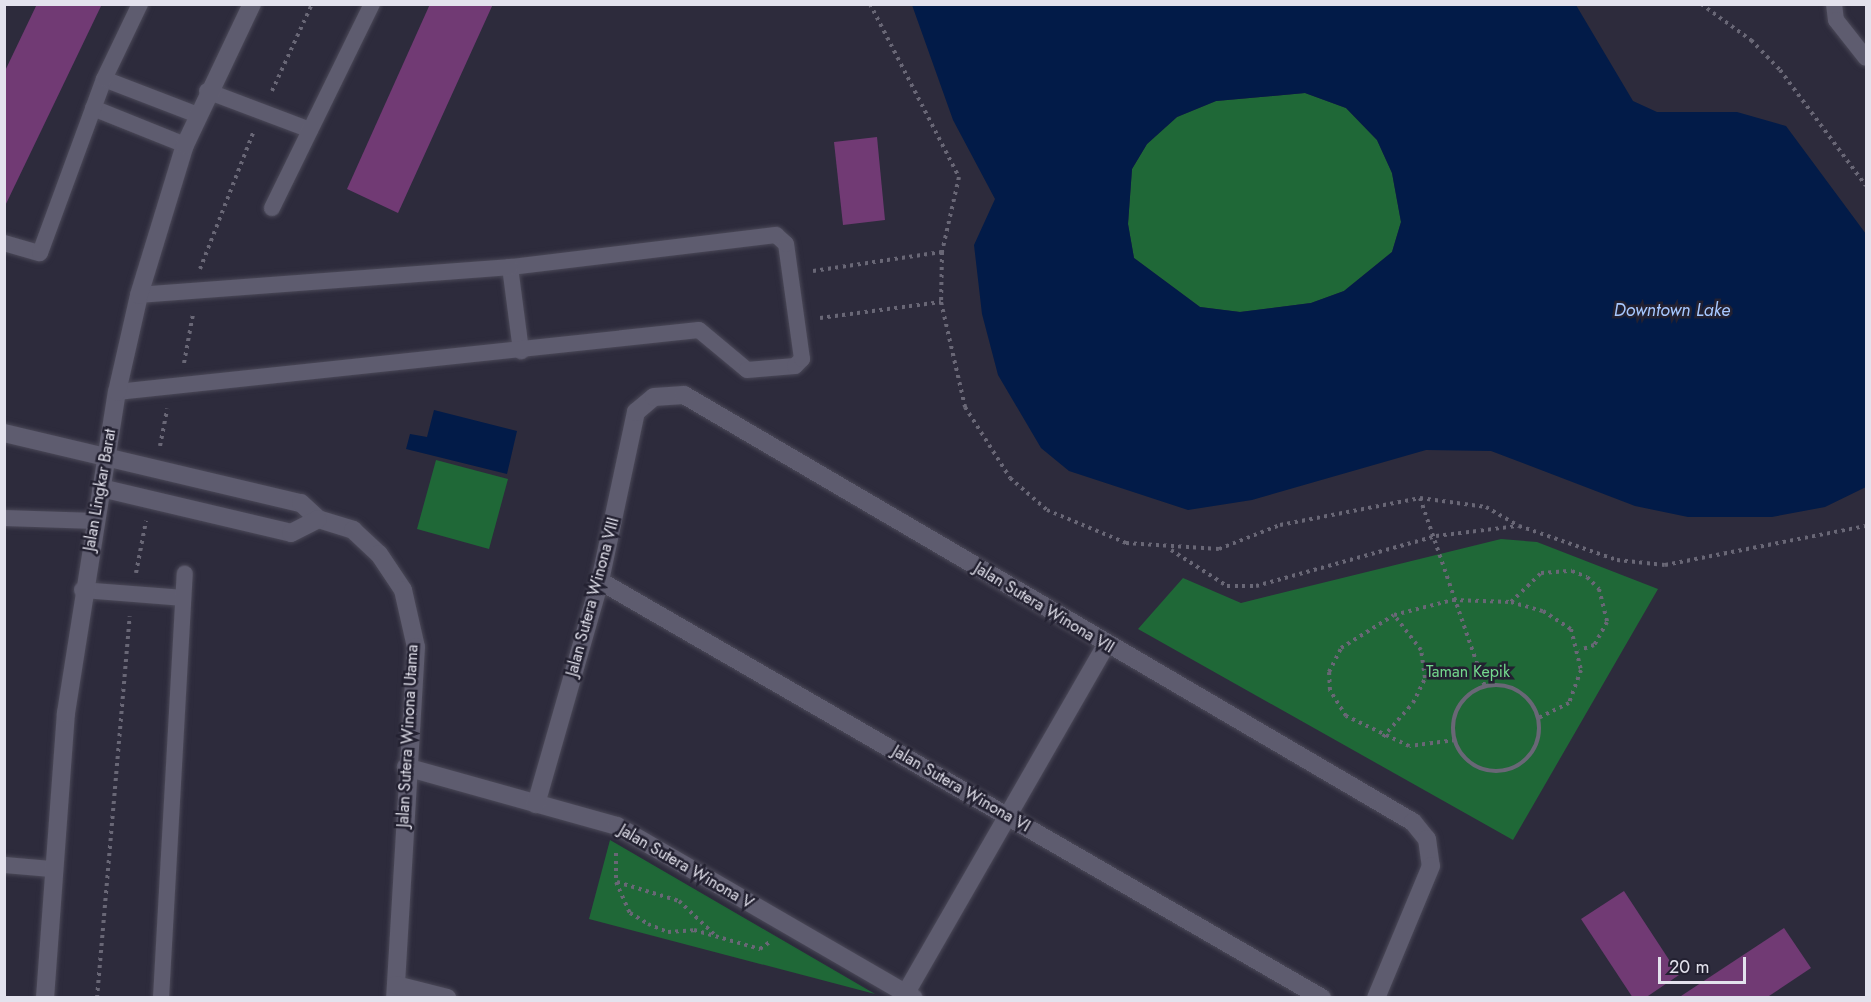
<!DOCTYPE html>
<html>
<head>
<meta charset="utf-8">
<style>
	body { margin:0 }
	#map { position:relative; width:1871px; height:1002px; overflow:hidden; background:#2d2b3c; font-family:Jost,sans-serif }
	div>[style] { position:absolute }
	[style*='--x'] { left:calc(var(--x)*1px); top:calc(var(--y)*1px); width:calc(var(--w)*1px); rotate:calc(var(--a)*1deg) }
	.green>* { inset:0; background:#1f6837 }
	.water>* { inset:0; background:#021b48 }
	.building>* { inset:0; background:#713a74 }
	.path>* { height:4px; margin-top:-2px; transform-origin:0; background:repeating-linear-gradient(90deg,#696776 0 3px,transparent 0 7.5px) }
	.path>.ring { margin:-2px; padding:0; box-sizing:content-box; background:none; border:4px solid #696776; border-radius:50% }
	.roads { filter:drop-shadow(0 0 2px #4b4958) drop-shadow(0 0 2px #4b4958) }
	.service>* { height:16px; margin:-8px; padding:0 8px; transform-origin:8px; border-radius:8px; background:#5e5c6f }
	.minor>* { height:18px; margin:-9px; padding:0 9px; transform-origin:9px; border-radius:9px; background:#5e5c6f }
	.tertiary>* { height:18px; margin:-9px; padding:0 9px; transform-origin:9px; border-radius:9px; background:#5e5c6f }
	span { translate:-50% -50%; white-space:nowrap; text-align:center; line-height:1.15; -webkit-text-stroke:5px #232131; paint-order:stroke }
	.street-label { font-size:16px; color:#e3e2ed }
	.park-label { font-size:16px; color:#74d98e }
	.water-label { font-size:18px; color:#a7c8ff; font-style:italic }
	.frame { position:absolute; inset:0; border:6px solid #e3e2ed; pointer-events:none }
	.scale { position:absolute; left:1658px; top:957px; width:88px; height:27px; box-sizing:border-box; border:3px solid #e3e2ed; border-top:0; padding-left:8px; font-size:18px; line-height:21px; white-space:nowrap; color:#e3e2ed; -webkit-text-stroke:4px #232131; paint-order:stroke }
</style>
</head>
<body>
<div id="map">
	<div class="green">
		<i style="clip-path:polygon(1305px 93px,1346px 108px,1377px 140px,1392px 173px,1401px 222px,1392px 252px,1344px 291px,1311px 303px,1240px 312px,1200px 307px,1134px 258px,1128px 224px,1132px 169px,1147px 144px,1177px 117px,1216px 101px)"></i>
		<i style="clip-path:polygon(436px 460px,508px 479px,489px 549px,417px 529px)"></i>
		<i style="clip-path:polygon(1501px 539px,1537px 542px,1658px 589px,1513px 840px,1138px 629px,1183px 578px,1241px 603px)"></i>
		<i style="clip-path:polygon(610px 840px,875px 994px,589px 919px)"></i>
	</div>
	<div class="water">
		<i style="clip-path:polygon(evenodd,912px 5px,1576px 5px,1633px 101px,1657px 112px,1737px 112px,1786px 126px,1866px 234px,1866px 487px,1825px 507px,1772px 517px,1688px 517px,1635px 506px,1491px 451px,1426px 450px,1252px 500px,1188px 510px,1069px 471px,1041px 448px,998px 375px,982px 314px,974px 245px,995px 199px,953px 120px,912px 5px,1305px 93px,1346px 108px,1377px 140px,1392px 173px,1401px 222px,1392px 252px,1344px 291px,1311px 303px,1240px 312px,1200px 307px,1134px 258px,1128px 224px,1132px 169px,1147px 144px,1177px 117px,1216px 101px,1305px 93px)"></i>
		<i style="clip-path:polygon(434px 410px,517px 431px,507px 474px,406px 449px,410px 434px,427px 437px)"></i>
	</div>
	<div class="building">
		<i style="clip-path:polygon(37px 4px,102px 4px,4px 208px,4px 73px)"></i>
		<i style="clip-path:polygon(430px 4px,493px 4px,398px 213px,347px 189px)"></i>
		<i style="clip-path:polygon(877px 137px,885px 220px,843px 225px,834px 142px)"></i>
		<i style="clip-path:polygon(1624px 891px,1679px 975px,1645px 998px,1633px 998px,1581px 919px)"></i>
		<i style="clip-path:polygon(1784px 928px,1811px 968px,1766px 998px,1678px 998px)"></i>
	</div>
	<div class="path">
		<i style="--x:870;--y:4;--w:195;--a:62.8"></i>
		<i style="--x:959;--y:177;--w:77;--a:102.8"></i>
		<i style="--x:942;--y:252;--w:50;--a:91.1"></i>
		<i style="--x:941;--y:302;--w:108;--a:77.1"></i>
		<i style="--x:965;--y:407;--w:84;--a:57.6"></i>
		<i style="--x:1010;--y:478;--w:49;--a:40.9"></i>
		<i style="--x:1047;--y:510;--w:86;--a:22.7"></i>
		<i style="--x:1126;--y:543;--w:93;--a:3.7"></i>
		<i style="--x:1219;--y:549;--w:66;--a:-21.5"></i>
		<i style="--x:1280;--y:525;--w:143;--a:-10.9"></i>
		<i style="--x:1420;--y:498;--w:67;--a:7.8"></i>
		<i style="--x:1486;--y:507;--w:38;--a:30"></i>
		<i style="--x:1519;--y:526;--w:104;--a:19.1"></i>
		<i style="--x:1617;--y:560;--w:48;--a:5.9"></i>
		<i style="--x:1665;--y:565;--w:205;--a:-11"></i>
		<i style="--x:1701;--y:4;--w:62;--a:35.8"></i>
		<i style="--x:1751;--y:40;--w:42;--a:46"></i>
		<i style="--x:1780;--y:70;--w:144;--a:53.4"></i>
		<i style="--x:272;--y:91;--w:96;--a:-65.3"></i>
		<i style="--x:200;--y:269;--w:146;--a:-68.7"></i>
		<i style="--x:813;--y:271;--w:130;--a:-8.4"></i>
		<i style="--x:820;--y:318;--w:122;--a:-7.5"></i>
		<i style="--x:184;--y:363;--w:50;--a:-79.6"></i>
		<i style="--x:160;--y:446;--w:38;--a:-79"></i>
		<i style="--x:1420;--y:498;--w:200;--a:71"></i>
		<i style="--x:1171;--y:550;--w:67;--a:32.7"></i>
		<i style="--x:1227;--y:586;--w:29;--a:0"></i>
		<i style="--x:1256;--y:586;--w:187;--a:-15.5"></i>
		<i style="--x:1436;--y:536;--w:83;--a:-7"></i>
		<i style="--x:136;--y:573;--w:53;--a:-79.1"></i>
		<i style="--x:1511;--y:602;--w:42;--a:-44"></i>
		<i style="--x:1541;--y:573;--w:31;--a:-4"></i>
		<i style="--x:1572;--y:571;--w:16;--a:22"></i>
		<i style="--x:1587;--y:577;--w:17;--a:45"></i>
		<i style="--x:1599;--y:589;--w:34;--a:76"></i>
		<i style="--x:1607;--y:622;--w:26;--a:119"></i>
		<i style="--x:1594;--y:645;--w:15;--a:160"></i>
		<i class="ring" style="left:1453px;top:685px;width:82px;height:82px"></i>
		<i style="--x:1383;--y:737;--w:45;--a:-48.6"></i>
		<i style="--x:1413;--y:703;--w:28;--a:-64"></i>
		<i style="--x:1425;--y:678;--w:28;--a:-98"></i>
		<i style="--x:1421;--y:650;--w:44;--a:-127.6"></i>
		<i style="--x:1455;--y:740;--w:46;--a:172.6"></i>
		<i style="--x:1409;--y:746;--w:70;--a:-154.5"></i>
		<i style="--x:1346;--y:716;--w:31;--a:-122"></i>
		<i style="--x:1330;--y:690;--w:18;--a:-93"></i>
		<i style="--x:1329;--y:672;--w:27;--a:-63"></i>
		<i style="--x:1341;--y:648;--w:62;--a:-31.9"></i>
		<i style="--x:1394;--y:615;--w:61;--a:-14.3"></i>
		<i style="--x:1453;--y:600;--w:58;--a:2"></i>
		<i style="--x:1511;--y:602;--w:33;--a:16"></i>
		<i style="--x:1543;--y:611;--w:33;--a:33"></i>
		<i style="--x:1571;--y:629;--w:42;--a:76.3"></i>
		<i style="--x:1581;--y:670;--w:35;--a:110"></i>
		<i style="--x:1569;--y:703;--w:34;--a:154"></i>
		<i style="--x:616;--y:853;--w:29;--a:90"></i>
		<i style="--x:616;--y:882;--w:34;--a:66"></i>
		<i style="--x:630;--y:913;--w:21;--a:31"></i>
		<i style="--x:648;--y:924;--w:22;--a:22"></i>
		<i style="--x:668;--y:932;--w:26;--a:-4"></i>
		<i style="--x:694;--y:930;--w:69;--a:16.1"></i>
		<i style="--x:760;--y:949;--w:14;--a:-36"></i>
		<i style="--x:617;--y:882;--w:65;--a:17"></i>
		<i style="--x:679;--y:901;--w:50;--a:43.4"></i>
		<i style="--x:97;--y:998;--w:383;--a:-85.1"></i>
	</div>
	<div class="roads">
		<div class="service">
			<i style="--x:1834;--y:4;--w:16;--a:83"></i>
			<i style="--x:1836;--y:20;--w:48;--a:51.7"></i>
			<i style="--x:104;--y:79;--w:101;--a:21"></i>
			<i style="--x:207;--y:91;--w:110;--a:20.7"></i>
			<i style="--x:93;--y:108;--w:99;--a:21.9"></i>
			<i style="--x:272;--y:208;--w:227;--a:-63.9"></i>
			<i style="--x:4;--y:243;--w:37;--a:16"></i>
			<i style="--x:40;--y:253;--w:185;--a:-69.8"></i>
			<i style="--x:104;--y:79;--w:83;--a:-64.4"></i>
			<i style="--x:510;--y:267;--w:85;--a:82.5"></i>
			<i style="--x:117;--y:392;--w:585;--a:-6.08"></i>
			<i style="--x:699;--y:330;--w:62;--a:39.8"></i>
			<i style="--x:747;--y:370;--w:48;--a:-4.8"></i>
			<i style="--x:795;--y:366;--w:10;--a:-45"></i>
			<i style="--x:802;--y:359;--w:116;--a:-97.9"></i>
			<i style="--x:786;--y:244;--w:13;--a:-138"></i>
			<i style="--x:776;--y:235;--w:268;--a:173.1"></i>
			<i style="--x:510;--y:267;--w:372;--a:175.7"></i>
			<i style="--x:4;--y:518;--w:92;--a:1.9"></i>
			<i style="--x:82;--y:590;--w:101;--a:4.5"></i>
			<i style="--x:4;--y:865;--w:48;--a:4.8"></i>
			<i style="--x:161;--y:998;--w:425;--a:-86.8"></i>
		</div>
		<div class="minor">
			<i style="--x:4;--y:433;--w:305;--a:13.3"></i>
			<i style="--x:301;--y:503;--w:23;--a:43"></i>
			<i style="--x:318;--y:519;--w:37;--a:17"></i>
			<i style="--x:353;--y:530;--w:35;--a:43"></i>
			<i style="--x:379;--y:554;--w:43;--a:56.3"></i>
			<i style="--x:403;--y:590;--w:58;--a:77.2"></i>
			<i style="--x:416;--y:647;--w:352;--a:93.4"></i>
			<i style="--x:101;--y:488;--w:195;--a:13.3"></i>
			<i style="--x:291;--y:533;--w:30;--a:-27"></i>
			<i style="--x:600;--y:581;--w:834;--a:30.01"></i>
			<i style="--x:406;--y:767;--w:219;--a:15.6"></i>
			<i style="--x:617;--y:826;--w:343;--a:30.1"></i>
			<i style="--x:536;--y:804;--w:232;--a:-74"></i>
			<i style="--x:600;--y:581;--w:173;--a:-78"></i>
			<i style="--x:636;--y:412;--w:23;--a:-40"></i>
			<i style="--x:654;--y:397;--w:30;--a:-4"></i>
			<i style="--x:684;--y:395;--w:845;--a:30.36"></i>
			<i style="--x:1413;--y:822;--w:22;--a:51"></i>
			<i style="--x:1427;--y:839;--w:27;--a:82"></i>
			<i style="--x:1431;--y:866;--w:143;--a:112.6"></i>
			<i style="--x:396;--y:985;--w:53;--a:14.3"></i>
			<i style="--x:903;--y:998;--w:407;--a:-60.1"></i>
		</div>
		<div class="tertiary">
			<i style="--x:45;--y:998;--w:286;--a:-85.8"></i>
			<i style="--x:66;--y:713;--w:325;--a:-81"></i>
			<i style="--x:117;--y:392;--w:99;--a:-77.2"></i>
			<i style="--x:139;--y:295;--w:157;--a:-73"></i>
			<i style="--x:185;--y:145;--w:156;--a:-64.6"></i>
		</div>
	</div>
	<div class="street-label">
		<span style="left:100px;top:490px;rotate:-80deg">Jalan Lingkar Barat</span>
		<span style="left:593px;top:597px;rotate:-75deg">Jalan Sutera Winona VIII</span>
		<span style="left:1044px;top:608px;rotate:31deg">Jalan Sutera Winona VII</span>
		<span style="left:408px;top:736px;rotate:-87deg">Jalan Sutera Winona Utama</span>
		<span style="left:961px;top:789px;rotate:30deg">Jalan Sutera Winona VI</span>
		<span style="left:686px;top:867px;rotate:30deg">Jalan Sutera Winona V</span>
	</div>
	<div class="park-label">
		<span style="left:1468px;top:672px">Taman Kepik</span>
	</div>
	<div class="water-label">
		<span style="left:1672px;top:310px">Downtown Lake</span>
	</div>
	<div class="frame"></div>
	<div class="scale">20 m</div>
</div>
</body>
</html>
